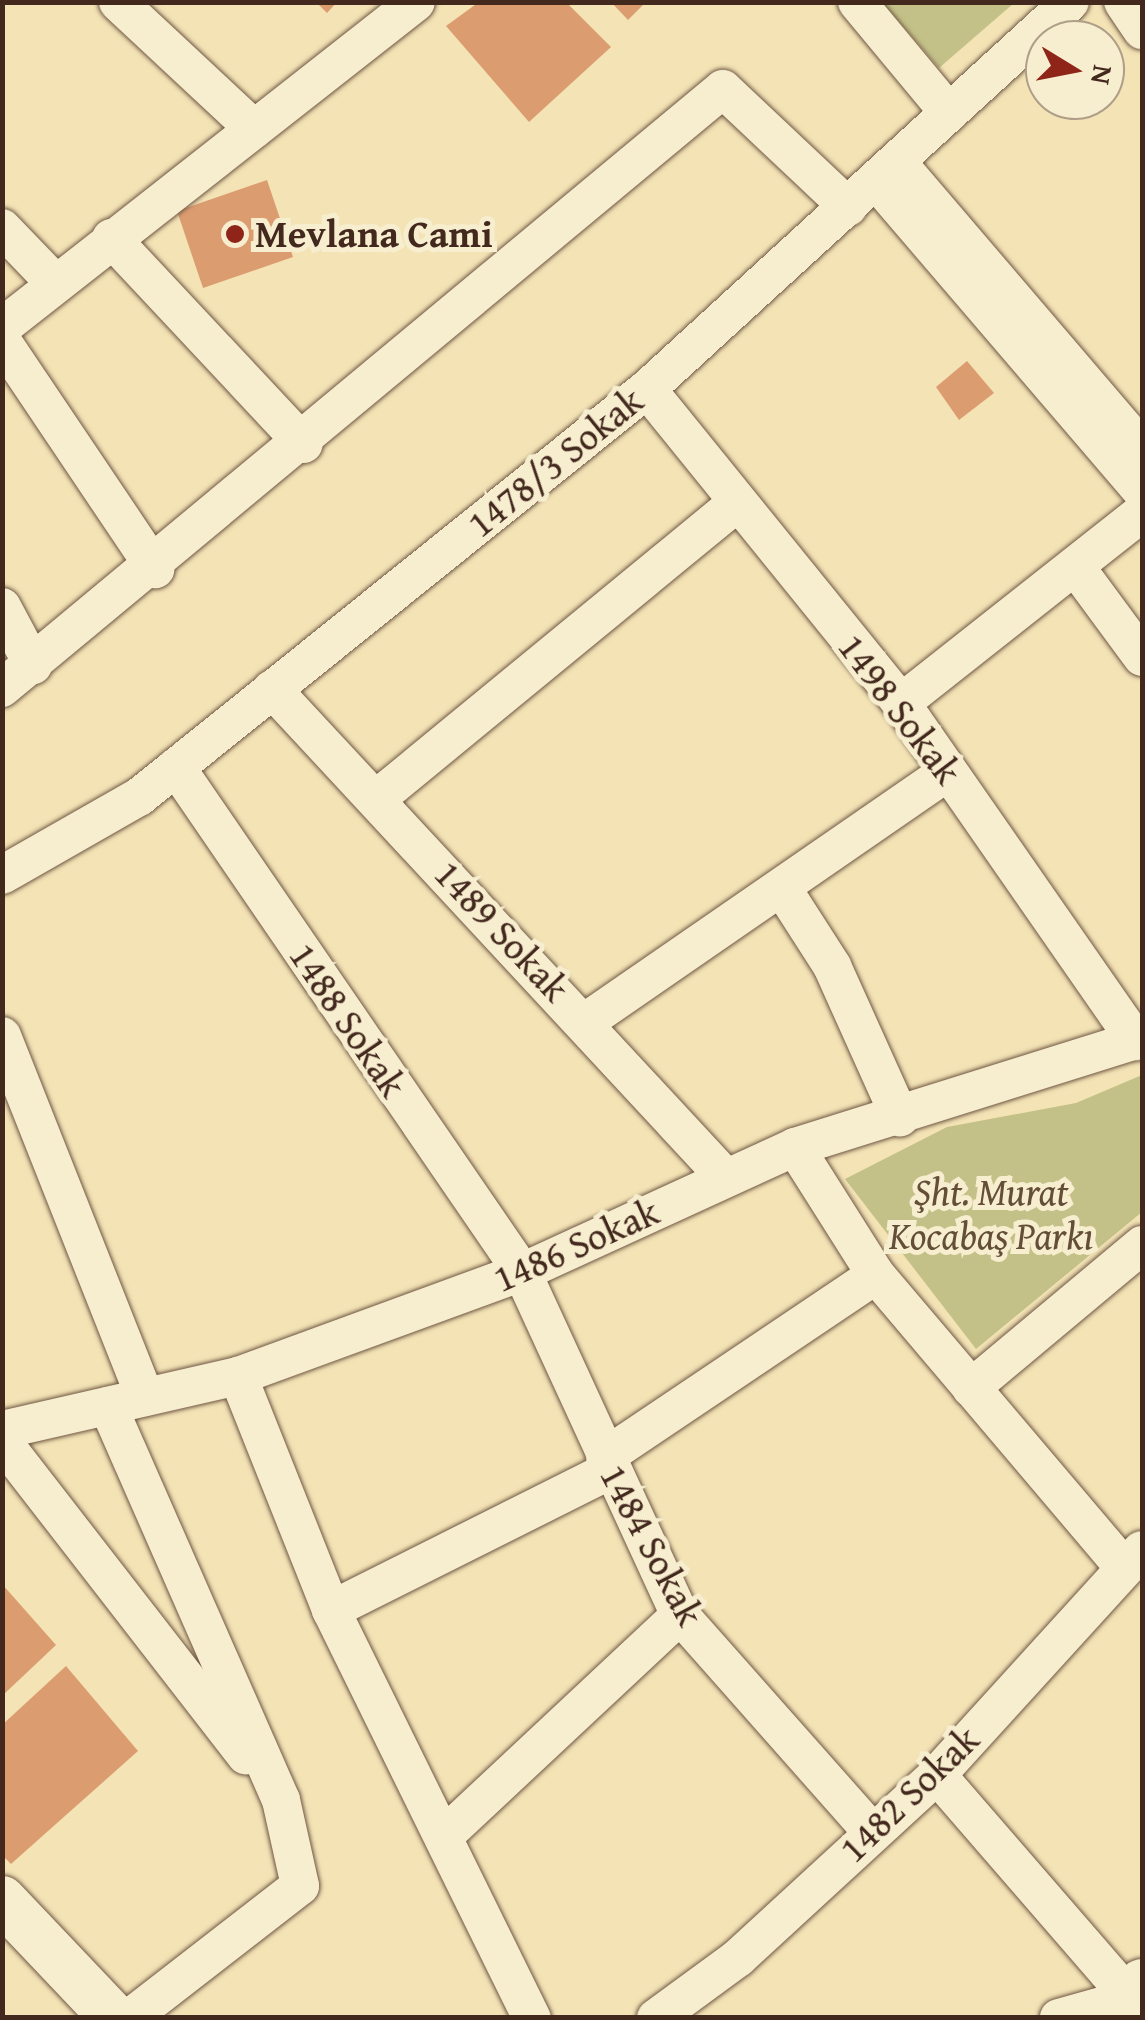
<!DOCTYPE html>
<html>
<head>
<meta charset="utf-8">
<style>
	body { margin:0 }
	#map { position:relative; width:1145px; height:2020px; overflow:hidden; background:#f3e3b5; font-family:"Gentium Book Plus",serif }
	div>[style] { position:absolute }
	[style*='--x'] { left:calc(var(--x)*1px); top:calc(var(--y)*1px); width:calc(var(--w)*1px); rotate:calc(var(--a)*1deg) }
	.green>* { inset:0; background:#c3c188 }
	.building>* { inset:0; background:#db9d70 }
	.roads { filter:drop-shadow(0 0 2px #6f5744) drop-shadow(0 0 2px #6f5744) }
	.minor>* { height:38px; margin:-19px; padding:0 19px; transform-origin:19px; border-radius:19px; background:#f7edcf }
	.tertiary>* { height:48px; margin:-24px; padding:0 24px; transform-origin:24px; border-radius:24px; background:#f7edcf }
	.dots>* { width:28px; height:28px; translate:-50% -50%; box-sizing:border-box; border:5px solid #f7edcf; border-radius:50% }
	span { translate:-50% -50%; white-space:nowrap; text-align:center; line-height:1.15; -webkit-text-stroke:10px #f7edcf; paint-order:stroke }
	.poi-label { font-size:38px; color:#43281e; font-weight:700 }
	.left { translate:0 -50%; text-align:left }
	.street-label { font-size:38px; color:#43281e }
	.park-label { font-size:38px; color:#634e38; font-style:italic }
	.frame { position:absolute; inset:0; border:5px solid #43281e; pointer-events:none }
	.north { position:absolute; left:1025px; top:20px; width:100px; height:100px; box-sizing:border-box; background:#f7edcf; border:2px solid #af9e88; border-radius:50%; rotate:100deg; font-size:28px; font-weight:700; line-height:40px; text-align:center; color:#43281e }
	.north::after { content:''; display:block; margin:auto; width:35px; height:45px; background:#8f2418; clip-path:polygon(50% 0,100% 100%,50% 72%,0 100%) }
</style>
</head>
<body>
<div id="map">
	<div class="green">
		<i style="clip-path:polygon(883px 3px,1014px 3px,939px 68px)"></i>
		<i style="clip-path:polygon(1142px 1075px,1142px 1212px,976px 1349px,845px 1179px,947px 1127px,1076px 1103px)"></i>
	</div>
	<div class="building">
		<i style="clip-path:polygon(316px 2px,337px 2px,327px 13px)"></i>
		<i style="clip-path:polygon(479px 2px,566px 2px,611px 47px,529px 122px,446px 26px)"></i>
		<i style="clip-path:polygon(611px 2px,646px 2px,628px 20px)"></i>
		<i style="clip-path:polygon(267px 180px,293px 257px,203px 288px,177px 211px)"></i>
		<i style="clip-path:polygon(967px 361px,994px 393px,959px 420px,936px 387px)"></i>
		<i style="clip-path:polygon(2px 1584px,56px 1645px,2px 1696px)"></i>
		<i style="clip-path:polygon(66px 1666px,138px 1751px,11px 1864px,2px 1855px,2px 1725px)"></i>
	</div>
	<div class="roads">
		<div class="minor">
			<i style="--x:118;--y:2;--w:186;--a:43"></i>
			<i style="--x:857;--y:2;--w:144;--a:50.3"></i>
			<i style="--x:1123;--y:2;--w:34;--a:56"></i>
			<i style="--x:897;--y:162;--w:377;--a:49.5"></i>
			<i style="--x:877;--y:182;--w:407;--a:49.4"></i>
			<i style="--x:2;--y:228;--w:75;--a:46.1"></i>
			<i style="--x:111;--y:238;--w:282;--a:46.9"></i>
			<i style="--x:2;--y:327;--w:526;--a:-38.13"></i>
			<i style="--x:2;--y:341;--w:275;--a:56.1"></i>
			<i style="--x:647;--y:389;--w:404;--a:51"></i>
			<i style="--x:901;--y:703;--w:412;--a:55.2"></i>
			<i style="--x:1075;--y:566;--w:113;--a:53.6"></i>
			<i style="--x:2;--y:607;--w:66;--a:61.9"></i>
			<i style="--x:2;--y:688;--w:937;--a:-39.72"></i>
			<i style="--x:723;--y:89;--w:172;--a:43.3"></i>
			<i style="--x:272;--y:689;--w:667;--a:47.13"></i>
			<i style="--x:901;--y:703;--w:307;--a:-38.3"></i>
			<i style="--x:176;--y:767;--w:612;--a:55.58"></i>
			<i style="--x:522;--y:1272;--w:378;--a:65.3"></i>
			<i style="--x:680;--y:1615;--w:288;--a:48.5"></i>
			<i style="--x:380;--y:796;--w:462;--a:-39.4"></i>
			<i style="--x:2;--y:875;--w:158;--a:-29.7"></i>
			<i style="--x:139;--y:797;--w:652;--a:-38.77"></i>
			<i style="--x:647;--y:389;--w:573;--a:-42.46"></i>
			<i style="--x:782;--y:888;--w:93;--a:57.3"></i>
			<i style="--x:832;--y:966;--w:166;--a:65.8"></i>
			<i style="--x:588;--y:1020;--w:437;--a:-34.6"></i>
			<i style="--x:2;--y:1036;--w:388;--a:68.4"></i>
			<i style="--x:795;--y:1147;--w:151;--a:57.7"></i>
			<i style="--x:876;--y:1275;--w:382;--a:49.7"></i>
			<i style="--x:238;--y:1376;--w:252;--a:68.3"></i>
			<i style="--x:331;--y:1610;--w:455;--a:63.8"></i>
			<i style="--x:971;--y:1388;--w:223;--a:-39.9"></i>
			<i style="--x:108;--y:1406;--w:430;--a:66.3"></i>
			<i style="--x:281;--y:1800;--w:88;--a:77.5"></i>
			<i style="--x:300;--y:1886;--w:215;--a:142.2"></i>
			<i style="--x:2;--y:1430;--w:242;--a:-12.9"></i>
			<i style="--x:238;--y:1376;--w:302;--a:-20.1"></i>
			<i style="--x:522;--y:1272;--w:300;--a:-24.6"></i>
			<i style="--x:795;--y:1147;--w:364;--a:-17.4"></i>
			<i style="--x:2;--y:1441;--w:398;--a:52.2"></i>
			<i style="--x:605;--y:1457;--w:326;--a:-33.9"></i>
			<i style="--x:331;--y:1610;--w:313;--a:-26.6"></i>
			<i style="--x:937;--y:1775;--w:295;--a:49.1"></i>
			<i style="--x:1130;--y:1998;--w:74;--a:164.3"></i>
			<i style="--x:444;--y:1836;--w:323;--a:-43.1"></i>
			<i style="--x:656;--y:2018;--w:102;--a:-36.2"></i>
			<i style="--x:738;--y:1958;--w:270;--a:-42.6"></i>
			<i style="--x:937;--y:1775;--w:304;--a:-47.7"></i>
		</div>
		<div class="tertiary">
			<i style="--x:2;--y:1900;--w:163;--a:46.5"></i>
			<i style="--x:1119;--y:2018;--w:42;--a:-56.7"></i>
		</div>
	</div>
	<div class="dots">
		<i style="left:235px;top:234px;background:#8f2418"></i>
	</div>
	<div class="poi-label">
		<span class="left" style="left:255px;top:234px">Mevlana Cami</span>
	</div>
	<div class="street-label">
		<span style="left:555px;top:462px;rotate:-39deg">1478/3 Sokak</span>
		<span style="left:900px;top:709px;rotate:53deg">1498 Sokak</span>
		<span style="left:502px;top:931px;rotate:47deg">1489 Sokak</span>
		<span style="left:348px;top:1020px;rotate:56deg">1488 Sokak</span>
		<span style="left:576px;top:1245px;rotate:-24deg">1486 Sokak</span>
		<span style="left:652px;top:1545px;rotate:62deg">1484 Sokak</span>
		<span style="left:909px;top:1794px;rotate:-44deg">1482 Sokak</span>
	</div>
	<div class="park-label">
		<span style="left:991px;top:1214px">Şht. Murat<br>Kocabaş Parkı</span>
	</div>
	<div class="frame"></div>
	<div class="north">N</div>
</div>
</body>
</html>
